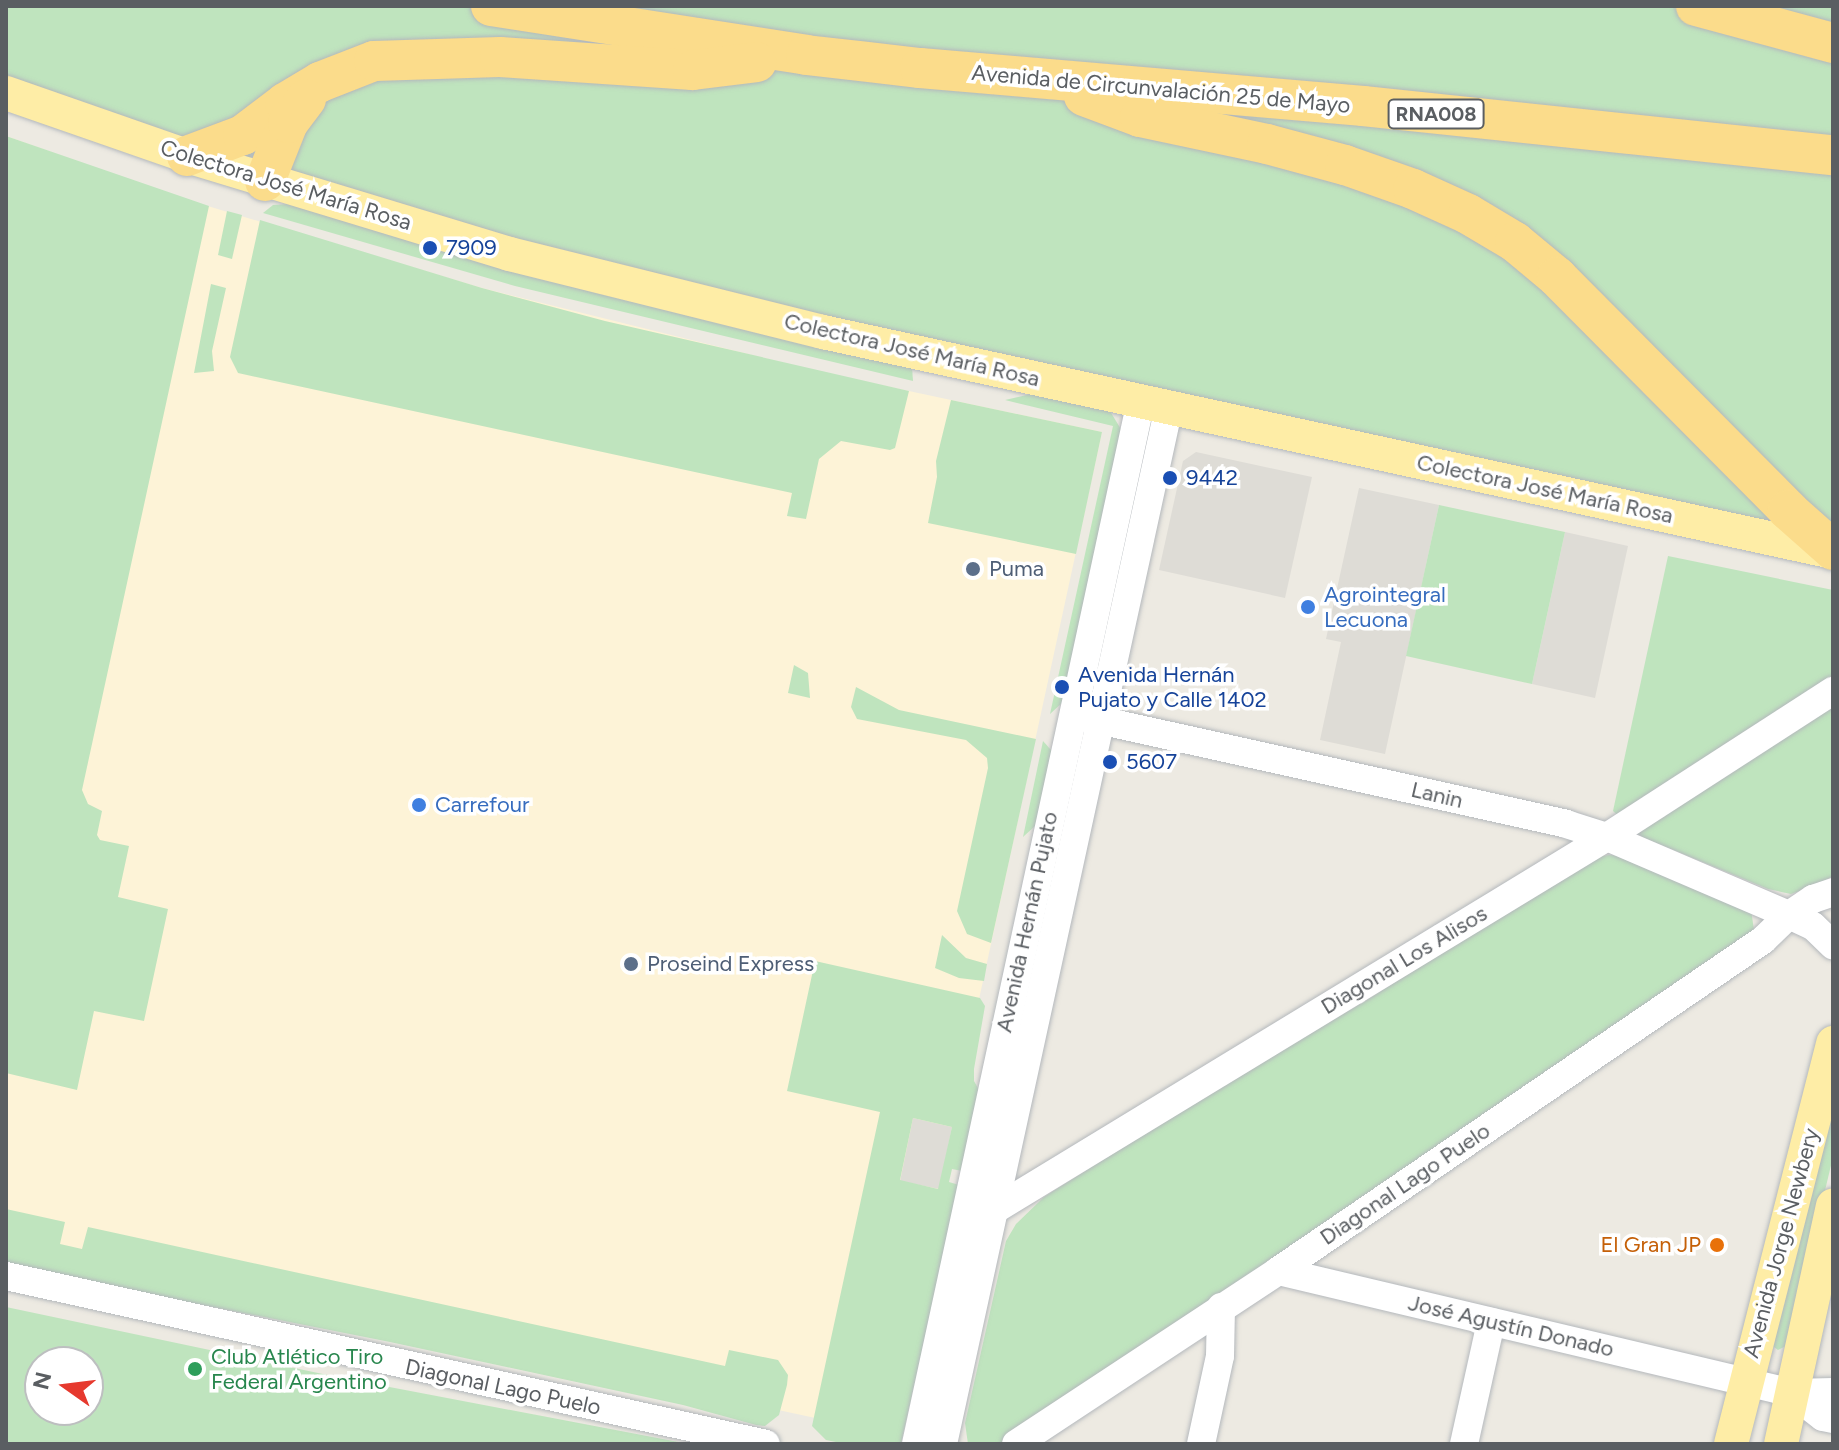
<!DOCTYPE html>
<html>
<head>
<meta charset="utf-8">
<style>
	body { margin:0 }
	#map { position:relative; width:1839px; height:1450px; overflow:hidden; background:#edeae2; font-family:Figtree,sans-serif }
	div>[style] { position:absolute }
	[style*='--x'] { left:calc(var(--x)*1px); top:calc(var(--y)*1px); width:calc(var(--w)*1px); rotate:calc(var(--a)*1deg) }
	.commercial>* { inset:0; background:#fdf3d7 }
	.industrial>* { inset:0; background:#dedcd6 }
	.green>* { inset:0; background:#bfe4be }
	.roads { filter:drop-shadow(0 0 2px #b4b8bc) drop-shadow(0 0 2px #b4b8bc) }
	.minor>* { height:28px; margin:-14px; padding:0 14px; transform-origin:14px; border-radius:14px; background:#fff }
	.major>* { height:34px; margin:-17px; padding:0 17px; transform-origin:17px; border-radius:17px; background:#feeda6 }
	.highway>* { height:40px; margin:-20px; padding:0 20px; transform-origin:20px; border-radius:20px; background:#fbdc8b }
	.dots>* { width:22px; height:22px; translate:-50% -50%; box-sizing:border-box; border:4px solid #fff; border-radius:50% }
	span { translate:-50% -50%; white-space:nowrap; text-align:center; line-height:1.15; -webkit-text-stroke:7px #fff; paint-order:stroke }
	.shield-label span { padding:2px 6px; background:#fff; border:2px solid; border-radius:6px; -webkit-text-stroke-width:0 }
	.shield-label { font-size:20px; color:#5a5e62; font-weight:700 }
	.street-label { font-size:22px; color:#5a5e62 }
	.transit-label { font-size:22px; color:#164399 }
	.left { translate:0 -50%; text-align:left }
	.service-label { font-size:22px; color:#4e5e75 }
	.shop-label { font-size:22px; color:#366cbe }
	.food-label { font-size:22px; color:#c56008 }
	.right { translate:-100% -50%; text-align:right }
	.leisure-label { font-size:22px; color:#27864d }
	.frame { position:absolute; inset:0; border:8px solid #5a5e62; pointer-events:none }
	.north { position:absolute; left:24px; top:1346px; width:80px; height:80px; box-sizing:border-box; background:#fff; border:2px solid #bdbfc0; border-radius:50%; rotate:284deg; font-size:22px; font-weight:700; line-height:32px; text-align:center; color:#5a5e62 }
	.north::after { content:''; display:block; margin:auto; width:28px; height:36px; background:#e6392e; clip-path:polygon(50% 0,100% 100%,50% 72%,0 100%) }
</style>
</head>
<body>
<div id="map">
	<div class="commercial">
		<i style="clip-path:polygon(6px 136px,181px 198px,482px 288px,829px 374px,1102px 432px,885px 1433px,6px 1244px)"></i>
	</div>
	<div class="industrial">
		<i style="clip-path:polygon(1196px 452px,1312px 477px,1285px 598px,1159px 570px,1183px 461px)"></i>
		<i style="clip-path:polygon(1359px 488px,1439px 505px,1385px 754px,1320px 740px,1341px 642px,1326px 639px)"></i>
		<i style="clip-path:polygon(1565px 532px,1628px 546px,1595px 698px,1532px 684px)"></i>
		<i style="clip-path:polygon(913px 1118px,952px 1127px,939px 1189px,900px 1181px)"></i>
	</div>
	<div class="green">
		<i style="clip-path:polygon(6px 6px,1833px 6px,1833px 552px,823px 332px,6px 93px)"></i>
		<i style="clip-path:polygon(6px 136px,209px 206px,82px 790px,88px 804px,102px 811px,97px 835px,100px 840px,129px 846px,118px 897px,168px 909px,144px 1021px,94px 1011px,77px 1090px,6px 1073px)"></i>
		<i style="clip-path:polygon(289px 204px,912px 367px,913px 381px,515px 286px,263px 213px,273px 205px)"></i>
		<i style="clip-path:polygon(227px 211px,242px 215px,232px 259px,218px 255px)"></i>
		<i style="clip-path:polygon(260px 220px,482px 288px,605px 321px,909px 391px,895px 448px,890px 450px,841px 441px,819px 459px,806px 519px,787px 516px,792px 493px,238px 373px,230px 357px)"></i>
		<i style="clip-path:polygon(211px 284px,226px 288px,212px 351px,214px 371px,194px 373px)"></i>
		<i style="clip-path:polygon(1035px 393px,1110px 411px,1122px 431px,1063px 702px,1050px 714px,1113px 426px,1005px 400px)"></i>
		<i style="clip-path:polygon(951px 400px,1102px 432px,1076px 554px,928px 523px,937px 477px,936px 461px)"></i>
		<i style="clip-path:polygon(1439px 505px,1565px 532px,1532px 684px,1406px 656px)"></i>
		<i style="clip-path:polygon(1668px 556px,1833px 590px,1833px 876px,1817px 885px,1791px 894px,1768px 889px,1642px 837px,1613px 811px)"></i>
		<i style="clip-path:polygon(794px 665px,808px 673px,810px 698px,788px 693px)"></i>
		<i style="clip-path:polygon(856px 687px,899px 710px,1036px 739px,991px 943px,967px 934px,957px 911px,988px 768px,987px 758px,966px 740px,857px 719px,851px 707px)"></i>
		<i style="clip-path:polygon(1043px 741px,1051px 750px,1052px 760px,1035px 826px,1023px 837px)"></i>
		<i style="clip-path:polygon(1609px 855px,1628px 856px,1751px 910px,1754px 930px,1003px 1444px,968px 1444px,965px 1423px,1006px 1241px,1016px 1224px,1044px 1197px,1204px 1096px,1367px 1000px,1590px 858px)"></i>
		<i style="clip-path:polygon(942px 935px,966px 958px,987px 964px,984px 981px,959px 978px,935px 968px)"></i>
		<i style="clip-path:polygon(evenodd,815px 961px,980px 998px,985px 1006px,974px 1069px,974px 1081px,979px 1090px,962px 1171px,952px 1169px,949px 1182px,959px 1185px,901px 1444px,846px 1444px,826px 1440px,812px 1426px,880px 1112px,787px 1091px,815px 961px,913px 1118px,952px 1127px,938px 1189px,900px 1180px,913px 1118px)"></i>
		<i style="clip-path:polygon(1833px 1093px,1833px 1157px,1788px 1345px,1778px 1350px,1770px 1344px)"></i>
		<i style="clip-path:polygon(6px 1209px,65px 1222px,60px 1244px,82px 1249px,88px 1227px,725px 1366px,729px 1350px,778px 1360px,788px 1375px,787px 1385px,779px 1415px,765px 1426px,756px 1425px,683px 1405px,390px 1342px,6px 1266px)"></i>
		<i style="clip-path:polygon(evenodd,6px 1307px,337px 1377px,689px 1444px,6px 1444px,6px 1307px,40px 1362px,88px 1362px,88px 1410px,40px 1410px,40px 1362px)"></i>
	</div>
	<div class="roads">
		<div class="minor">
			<i style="--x:1085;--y:717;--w:493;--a:12.5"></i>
			<i style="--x:1566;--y:824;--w:43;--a:17.6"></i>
			<i style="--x:1607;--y:837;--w:198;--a:23.2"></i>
			<i style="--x:1789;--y:915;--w:26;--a:25"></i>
			<i style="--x:1813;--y:926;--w:28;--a:44"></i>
			<i style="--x:986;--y:1208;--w:8;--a:14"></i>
			<i style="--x:994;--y:1210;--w:718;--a:-31.32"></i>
			<i style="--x:1607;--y:837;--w:269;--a:-32.9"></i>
			<i style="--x:1278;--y:1271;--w:528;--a:13.35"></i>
			<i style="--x:1792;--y:1393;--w:41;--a:-1.4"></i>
			<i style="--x:6;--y:1276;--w:778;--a:12.46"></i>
			<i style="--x:1792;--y:1393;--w:39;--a:38"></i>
			<i style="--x:1823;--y:1417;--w:10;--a:11"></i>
			<i style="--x:916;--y:1444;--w:1067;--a:-77.83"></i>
			<i style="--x:943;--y:1444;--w:1061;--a:-77.71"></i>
			<i style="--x:1016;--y:1444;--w:314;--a:-33.4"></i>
			<i style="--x:1278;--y:1271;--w:587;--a:-34.31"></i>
			<i style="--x:1763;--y:940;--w:36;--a:-44"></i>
			<i style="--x:1789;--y:915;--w:29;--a:-34"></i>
			<i style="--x:1813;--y:899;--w:21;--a:-19"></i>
			<i style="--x:1201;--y:1444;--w:90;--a:-77.8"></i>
			<i style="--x:1220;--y:1356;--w:49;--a:-88.8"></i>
			<i style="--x:1464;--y:1444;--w:125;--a:-77.5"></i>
		</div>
		<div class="major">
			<i style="--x:6;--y:93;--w:192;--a:19.2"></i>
			<i style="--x:187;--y:156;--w:338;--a:16.9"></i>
			<i style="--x:510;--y:254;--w:323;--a:14"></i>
			<i style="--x:823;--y:332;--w:1034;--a:12.29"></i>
			<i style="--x:1731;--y:1444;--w:414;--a:-75.7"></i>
			<i style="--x:1781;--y:1444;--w:244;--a:-77.7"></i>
		</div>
		<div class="highway">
			<i style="--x:491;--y:6;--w:319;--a:8.8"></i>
			<i style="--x:806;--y:55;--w:115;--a:6.5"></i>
			<i style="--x:920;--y:68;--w:445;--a:4.9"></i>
			<i style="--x:1363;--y:106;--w:473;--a:6"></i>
			<i style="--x:1696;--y:6;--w:142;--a:15.1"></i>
			<i style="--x:1084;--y:96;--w:60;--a:20.6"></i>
			<i style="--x:1140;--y:117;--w:130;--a:12"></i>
			<i style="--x:1267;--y:144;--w:81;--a:15.1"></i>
			<i style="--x:1345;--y:165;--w:72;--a:19.4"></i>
			<i style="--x:1413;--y:189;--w:60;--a:24.4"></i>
			<i style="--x:1468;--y:214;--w:55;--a:30.8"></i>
			<i style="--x:1515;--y:242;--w:55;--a:39.8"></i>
			<i style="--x:1557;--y:277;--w:328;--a:45.2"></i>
			<i style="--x:1788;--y:510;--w:60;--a:41.6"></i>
			<i style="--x:187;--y:156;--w:60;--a:-20.6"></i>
			<i style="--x:243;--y:135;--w:53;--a:-37.3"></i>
			<i style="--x:285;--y:103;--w:41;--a:-31"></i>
			<i style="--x:320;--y:82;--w:58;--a:-21.3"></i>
			<i style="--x:374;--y:61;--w:126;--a:-1.8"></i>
			<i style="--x:500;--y:57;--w:193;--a:3.9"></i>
			<i style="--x:693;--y:70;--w:64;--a:-7.1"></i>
			<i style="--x:265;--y:181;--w:62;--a:-68.4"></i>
			<i style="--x:288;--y:123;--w:30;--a:-53"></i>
		</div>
	</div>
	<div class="dots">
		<i style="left:430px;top:248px;background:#1a4fb4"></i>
		<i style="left:1170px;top:478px;background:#1a4fb4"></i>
		<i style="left:973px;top:569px;background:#5c6f8a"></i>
		<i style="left:1308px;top:607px;background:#3f7fe0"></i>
		<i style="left:1062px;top:687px;background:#1a4fb4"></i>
		<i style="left:1110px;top:762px;background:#1a4fb4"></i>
		<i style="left:419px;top:805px;background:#3f7fe0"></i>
		<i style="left:631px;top:964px;background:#5c6f8a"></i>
		<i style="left:1717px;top:1245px;background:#e8710a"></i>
		<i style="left:195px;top:1369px;background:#2e9e5b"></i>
	</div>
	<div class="shield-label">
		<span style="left:1436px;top:114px">RNA008</span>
	</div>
	<div class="street-label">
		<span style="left:1161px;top:89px;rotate:5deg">Avenida de Circunvalación 25 de Mayo</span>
		<span style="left:286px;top:185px;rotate:17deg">Colectora José María Rosa</span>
		<span style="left:912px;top:350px;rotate:13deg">Colectora José María Rosa</span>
		<span style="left:1545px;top:489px;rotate:12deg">Colectora José María Rosa</span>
		<span style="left:1437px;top:795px;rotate:13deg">Lanin</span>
		<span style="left:1027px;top:922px;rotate:-78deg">Avenida Hernán Pujato</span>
		<span style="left:1404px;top:960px;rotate:-31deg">Diagonal Los Alisos</span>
		<span style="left:1405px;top:1184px;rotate:-34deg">Diagonal Lago Puelo</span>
		<span style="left:1781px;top:1243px;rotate:-75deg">Avenida Jorge Newbery</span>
		<span style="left:1511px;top:1326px;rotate:13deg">José Agustín Donado</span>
		<span style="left:503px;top:1387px;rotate:12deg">Diagonal Lago Puelo</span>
	</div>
	<div class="transit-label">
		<span class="left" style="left:446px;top:248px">7909</span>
		<span class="left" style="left:1186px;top:478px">9442</span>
		<span class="left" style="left:1078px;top:687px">Avenida Hernán<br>Pujato y Calle 1402</span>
		<span class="left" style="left:1126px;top:762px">5607</span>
	</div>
	<div class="service-label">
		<span class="left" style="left:989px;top:569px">Puma</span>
		<span class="left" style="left:647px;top:964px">Proseind Express</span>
	</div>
	<div class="shop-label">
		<span class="left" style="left:1324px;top:607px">Agrointegral<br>Lecuona</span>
		<span class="left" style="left:435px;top:805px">Carrefour</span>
	</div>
	<div class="food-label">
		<span class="right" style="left:1701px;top:1245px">El Gran JP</span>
	</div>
	<div class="leisure-label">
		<span class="left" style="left:211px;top:1369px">Club Atlético Tiro<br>Federal Argentino</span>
	</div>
	<div class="frame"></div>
	<div class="north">N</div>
</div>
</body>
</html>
